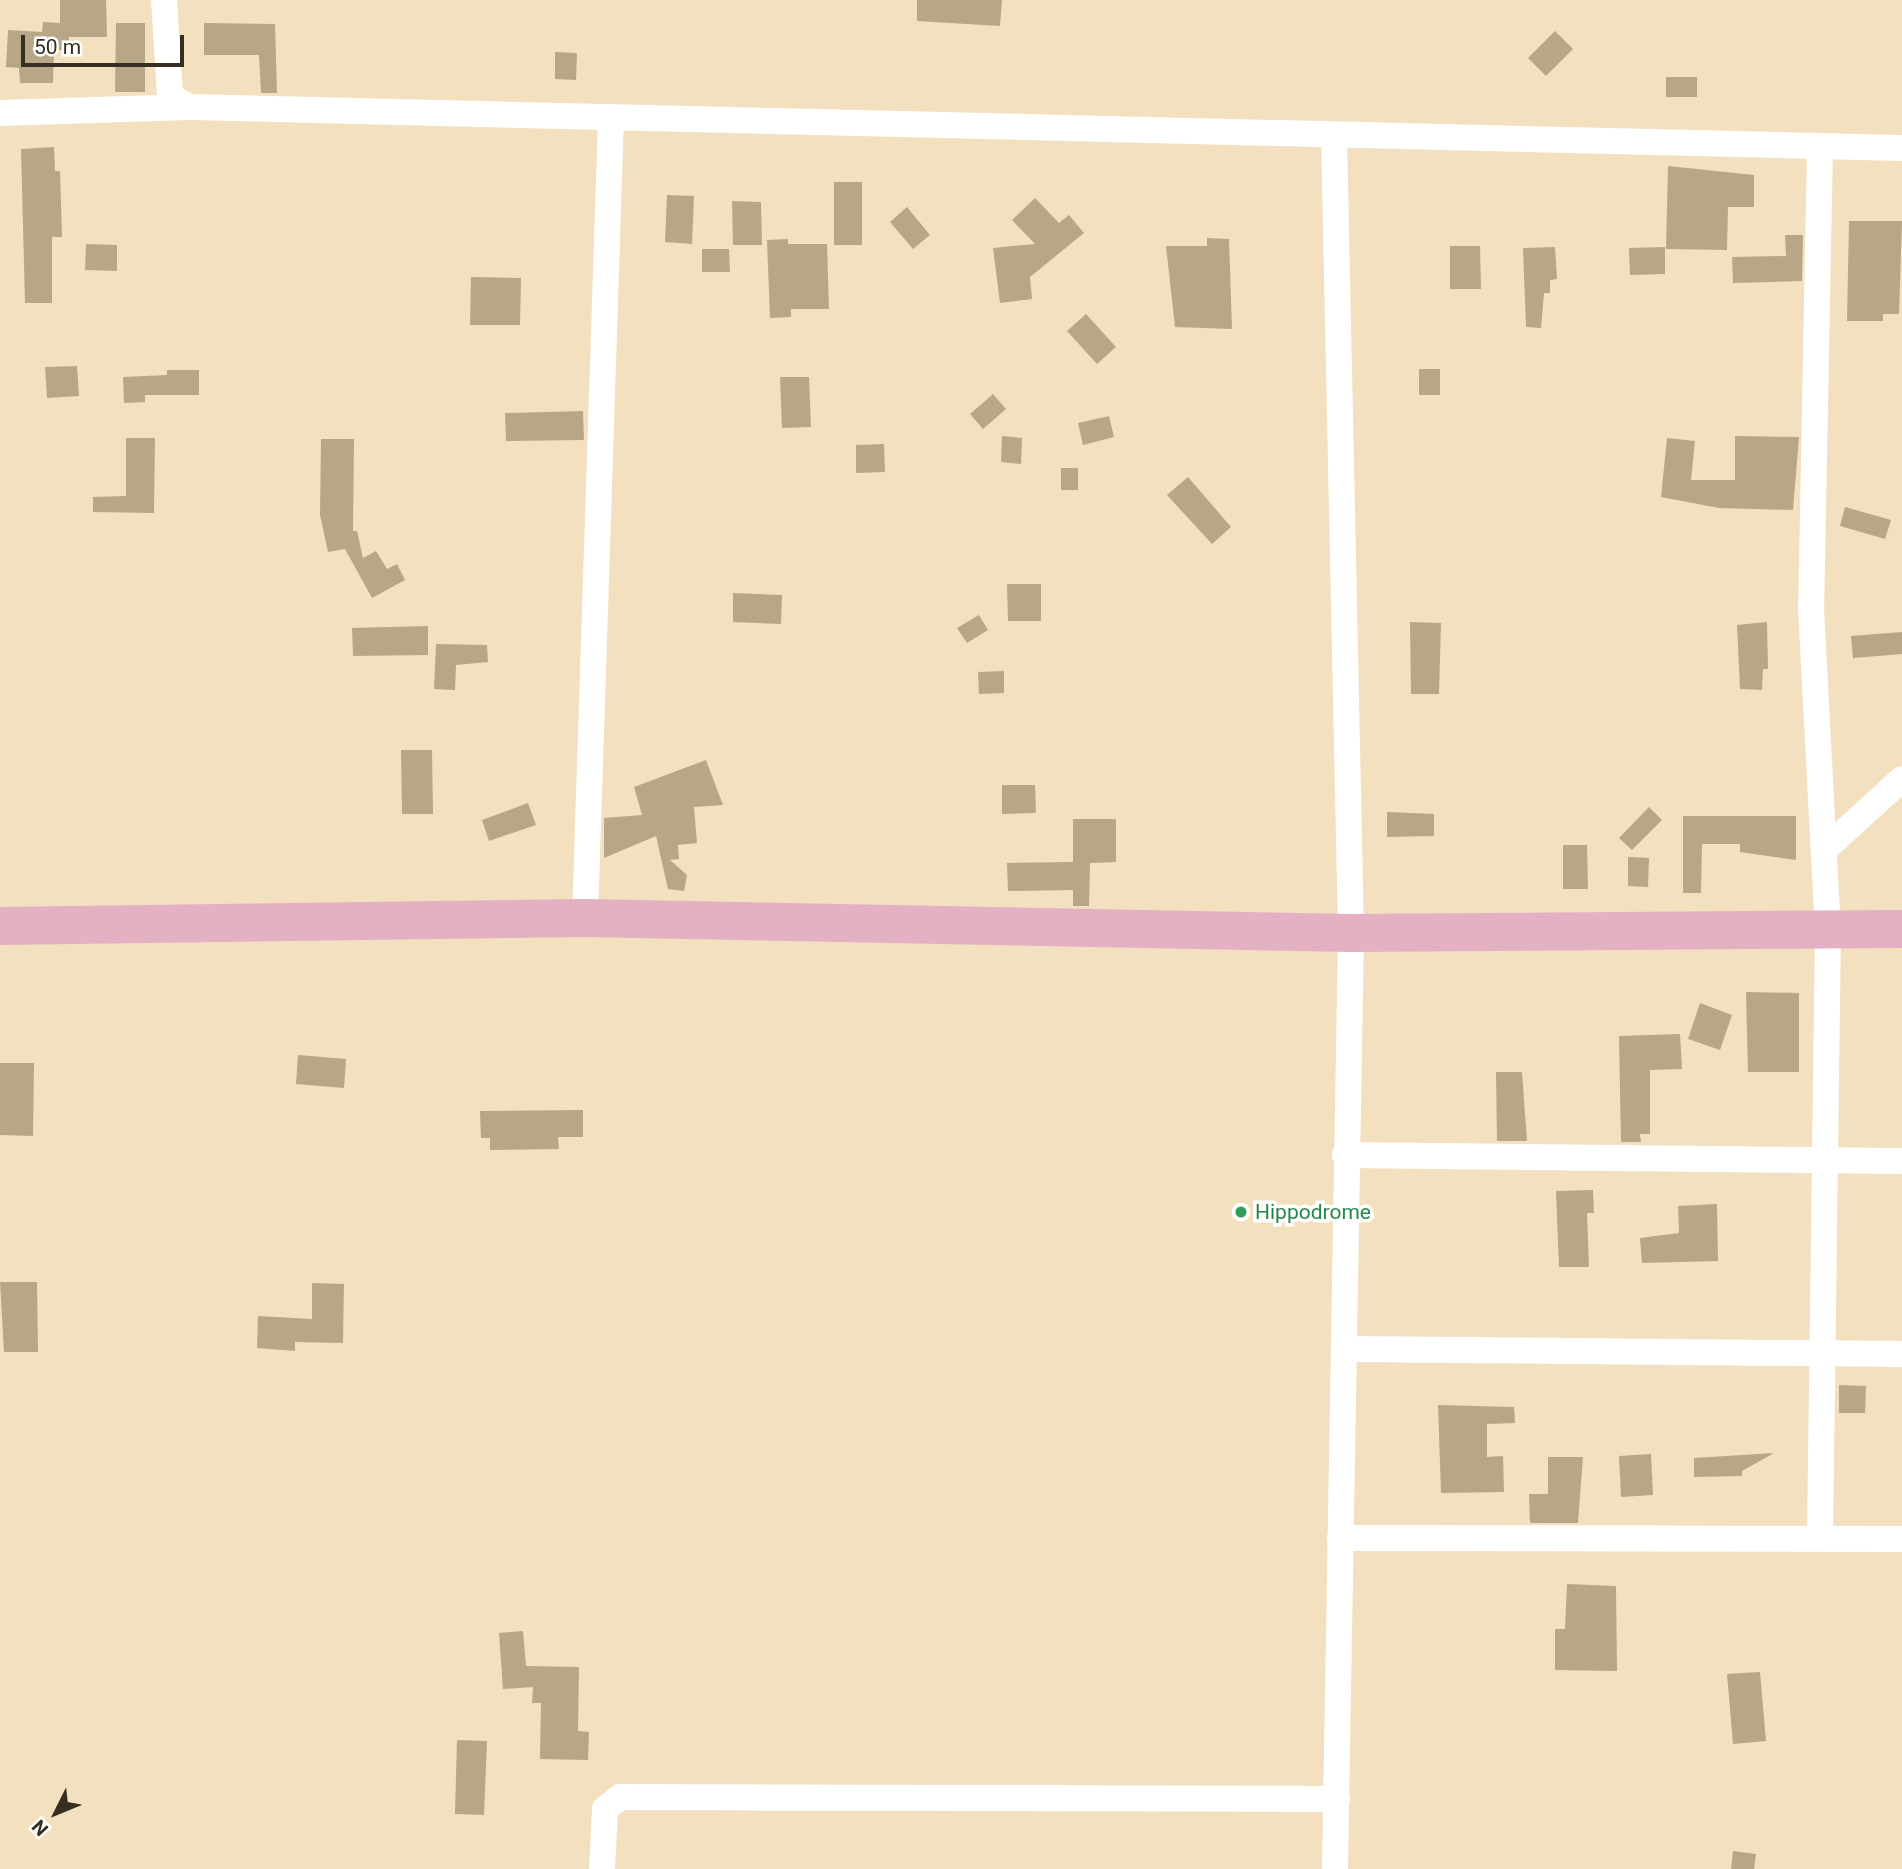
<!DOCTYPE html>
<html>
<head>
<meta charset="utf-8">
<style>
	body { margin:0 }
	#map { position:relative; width:1902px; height:1869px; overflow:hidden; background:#f2e0be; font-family:Roboto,sans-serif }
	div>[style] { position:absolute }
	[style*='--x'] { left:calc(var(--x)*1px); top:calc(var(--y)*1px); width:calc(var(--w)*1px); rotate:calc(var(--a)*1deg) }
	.building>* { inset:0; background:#b7a786 }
	.minor>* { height:26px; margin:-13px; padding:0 13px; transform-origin:13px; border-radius:13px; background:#fff }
	.primary>* { height:38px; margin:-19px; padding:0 19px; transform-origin:19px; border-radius:19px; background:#e3b0c4 }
	.dots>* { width:19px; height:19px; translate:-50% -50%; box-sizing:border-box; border:4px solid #fff; border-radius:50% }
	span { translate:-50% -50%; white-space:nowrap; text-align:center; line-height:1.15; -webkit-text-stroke:7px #fff; paint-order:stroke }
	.leisure-label { font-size:21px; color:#27864d }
	.left { translate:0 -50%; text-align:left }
	.north { position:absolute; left:21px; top:1778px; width:70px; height:70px; -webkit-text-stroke:5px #fff; paint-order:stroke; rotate:227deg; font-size:19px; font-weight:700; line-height:28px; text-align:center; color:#352e21 }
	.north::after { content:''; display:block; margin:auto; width:24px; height:32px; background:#352e21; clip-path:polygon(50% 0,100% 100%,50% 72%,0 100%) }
	.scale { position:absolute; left:21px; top:35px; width:163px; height:32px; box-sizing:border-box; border:4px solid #352e21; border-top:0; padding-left:9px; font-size:21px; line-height:24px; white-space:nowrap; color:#352e21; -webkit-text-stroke:5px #fff; paint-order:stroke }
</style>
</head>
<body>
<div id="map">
	<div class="building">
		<i style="clip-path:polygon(60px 0,106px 0,107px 37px,69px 37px,69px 50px,54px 50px,53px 83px,20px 83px,19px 68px,6px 67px,8px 30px,42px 32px,43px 22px,60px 23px)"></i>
		<i style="clip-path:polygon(917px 0,1002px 0,1000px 26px,917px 21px)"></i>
		<i style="clip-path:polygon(116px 23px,145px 23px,145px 92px,115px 92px)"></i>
		<i style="clip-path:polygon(204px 23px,275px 24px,277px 93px,261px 93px,259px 55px,204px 55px)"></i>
		<i style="clip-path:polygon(1555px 31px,1573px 49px,1546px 76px,1528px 58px)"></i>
		<i style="clip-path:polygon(555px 52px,577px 53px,576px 80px,555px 79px)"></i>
		<i style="clip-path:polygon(1666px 77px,1697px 77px,1697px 97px,1666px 97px)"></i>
		<i style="clip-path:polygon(54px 147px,55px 171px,60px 171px,62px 237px,52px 237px,52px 303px,25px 303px,21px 149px)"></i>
		<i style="clip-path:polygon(1668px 166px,1754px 175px,1754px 207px,1728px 207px,1727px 250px,1666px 249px)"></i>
		<i style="clip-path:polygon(834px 182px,862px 182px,862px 245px,834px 245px)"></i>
		<i style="clip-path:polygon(667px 195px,694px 196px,692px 244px,665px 242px)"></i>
		<i style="clip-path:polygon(1035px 198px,1059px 223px,1069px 215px,1084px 233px,1030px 277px,1032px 299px,1000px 303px,993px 248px,1035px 244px,1012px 220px)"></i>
		<i style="clip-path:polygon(732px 201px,761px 202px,762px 245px,733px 245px)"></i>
		<i style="clip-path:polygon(907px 207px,930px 235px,913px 249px,890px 222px)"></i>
		<i style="clip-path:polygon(1849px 221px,1902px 221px,1899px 314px,1883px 314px,1883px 321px,1847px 321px)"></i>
		<i style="clip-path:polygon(1785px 235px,1803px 235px,1802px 281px,1733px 283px,1732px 257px,1786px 256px)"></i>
		<i style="clip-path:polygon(1207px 238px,1229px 239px,1232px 329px,1175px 327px,1166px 246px,1207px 246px)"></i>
		<i style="clip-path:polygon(788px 239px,788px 244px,827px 244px,829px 309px,791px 309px,791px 317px,770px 318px,767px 240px)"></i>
		<i style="clip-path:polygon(86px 244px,117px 245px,117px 271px,85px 270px)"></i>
		<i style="clip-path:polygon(1450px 246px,1480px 246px,1481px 289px,1450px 289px)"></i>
		<i style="clip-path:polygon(1555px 247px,1557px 279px,1550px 280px,1550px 293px,1544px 293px,1541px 328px,1526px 327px,1523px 248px)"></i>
		<i style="clip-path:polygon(1665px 247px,1665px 274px,1630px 275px,1629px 248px)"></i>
		<i style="clip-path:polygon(702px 249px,729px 249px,730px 272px,702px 272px)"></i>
		<i style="clip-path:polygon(471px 277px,521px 278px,520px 325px,470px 325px)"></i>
		<i style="clip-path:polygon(1086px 314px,1116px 347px,1097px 364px,1067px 331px)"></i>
		<i style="clip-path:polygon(77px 366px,79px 396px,47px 398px,45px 367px)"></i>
		<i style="clip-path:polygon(1419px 369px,1440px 369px,1440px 395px,1419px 395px)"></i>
		<i style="clip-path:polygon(167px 370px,199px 370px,199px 395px,145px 395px,145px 402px,124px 403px,123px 377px,167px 375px)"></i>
		<i style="clip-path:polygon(780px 377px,809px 377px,811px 427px,782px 428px)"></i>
		<i style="clip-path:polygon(993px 394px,1006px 409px,983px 429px,970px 414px)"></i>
		<i style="clip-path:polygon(583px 411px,584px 440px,506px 441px,505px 413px)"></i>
		<i style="clip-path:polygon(1109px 416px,1114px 437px,1083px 445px,1078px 423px)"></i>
		<i style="clip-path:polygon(1002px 436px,1022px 438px,1021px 464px,1001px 462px)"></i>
		<i style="clip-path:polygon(1735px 436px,1799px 437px,1793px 510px,1719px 508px,1661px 497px,1667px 438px,1695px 441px,1691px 480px,1735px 480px)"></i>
		<i style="clip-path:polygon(126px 438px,155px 438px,154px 513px,93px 512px,93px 497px,126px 496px)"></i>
		<i style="clip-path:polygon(321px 439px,354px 439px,353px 531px,357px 531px,363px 558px,376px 551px,387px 569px,397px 564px,405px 580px,372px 598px,345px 549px,328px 552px,320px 515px)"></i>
		<i style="clip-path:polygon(884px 444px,885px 472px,856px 473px,856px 445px)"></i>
		<i style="clip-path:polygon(1061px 468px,1078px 468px,1078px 490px,1061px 490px)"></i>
		<i style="clip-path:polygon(1188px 477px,1231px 527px,1212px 544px,1167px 495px)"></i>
		<i style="clip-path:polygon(1845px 507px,1891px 520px,1885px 539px,1840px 526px)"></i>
		<i style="clip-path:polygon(1007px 584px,1041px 584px,1041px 621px,1008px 621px)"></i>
		<i style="clip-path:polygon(733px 593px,782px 595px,781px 624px,733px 622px)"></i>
		<i style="clip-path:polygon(979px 615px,988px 630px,967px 643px,957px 628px)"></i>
		<i style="clip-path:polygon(1410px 622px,1441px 623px,1439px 694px,1411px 694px)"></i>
		<i style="clip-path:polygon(1767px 622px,1768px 669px,1763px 669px,1762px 690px,1740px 689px,1737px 625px)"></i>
		<i style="clip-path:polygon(428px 626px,428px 655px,353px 656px,352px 628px)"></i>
		<i style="clip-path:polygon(1902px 632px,1902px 654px,1853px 658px,1851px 636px)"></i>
		<i style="clip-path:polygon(436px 644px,487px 645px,488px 662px,456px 665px,455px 690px,434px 689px)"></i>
		<i style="clip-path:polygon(1004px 671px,1004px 693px,979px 694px,978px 672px)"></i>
		<i style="clip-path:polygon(401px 750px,432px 750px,433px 814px,402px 814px)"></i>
		<i style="clip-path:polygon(706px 760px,723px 805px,694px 807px,697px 843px,678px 845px,679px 859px,670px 860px,687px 875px,684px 891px,668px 889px,656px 836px,604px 858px,604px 818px,642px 815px,634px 787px)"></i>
		<i style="clip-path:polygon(1002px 785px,1035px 785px,1036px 813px,1002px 814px)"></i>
		<i style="clip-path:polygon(528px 803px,536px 825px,489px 841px,482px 820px)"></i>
		<i style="clip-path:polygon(1649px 807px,1662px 820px,1632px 850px,1619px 838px)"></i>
		<i style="clip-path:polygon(1387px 812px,1434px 814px,1434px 836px,1387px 837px)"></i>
		<i style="clip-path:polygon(1683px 816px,1796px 816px,1796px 860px,1740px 852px,1740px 844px,1702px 844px,1701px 893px,1683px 893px)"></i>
		<i style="clip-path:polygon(1073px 819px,1116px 819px,1116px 862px,1090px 863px,1089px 906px,1073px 906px,1073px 890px,1008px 891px,1007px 863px,1073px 862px)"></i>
		<i style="clip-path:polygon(1563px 845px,1587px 845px,1588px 889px,1563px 889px)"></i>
		<i style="clip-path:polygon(1628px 857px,1649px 858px,1648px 887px,1628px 886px)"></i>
		<i style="clip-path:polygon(1746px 992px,1799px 993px,1799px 1072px,1748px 1072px)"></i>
		<i style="clip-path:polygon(1700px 1003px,1732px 1015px,1720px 1050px,1688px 1039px)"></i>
		<i style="clip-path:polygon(1680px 1034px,1682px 1069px,1650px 1070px,1650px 1134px,1640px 1134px,1641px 1142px,1621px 1142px,1619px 1036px)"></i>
		<i style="clip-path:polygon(298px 1055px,346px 1059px,344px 1088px,296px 1084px)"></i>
		<i style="clip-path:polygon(0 1063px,34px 1063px,33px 1136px,0 1135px)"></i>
		<i style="clip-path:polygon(1496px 1072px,1522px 1072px,1527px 1141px,1497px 1141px)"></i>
		<i style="clip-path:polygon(583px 1110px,583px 1137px,558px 1137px,559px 1149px,490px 1150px,490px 1138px,481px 1138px,480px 1111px)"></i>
		<i style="clip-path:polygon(1593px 1190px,1594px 1213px,1587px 1213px,1589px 1267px,1559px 1267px,1556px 1191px)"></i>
		<i style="clip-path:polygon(1717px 1204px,1718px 1261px,1642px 1263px,1640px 1238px,1679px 1233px,1678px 1206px)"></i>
		<i style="clip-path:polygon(0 1282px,37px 1282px,38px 1352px,4px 1352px)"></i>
		<i style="clip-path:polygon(312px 1283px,344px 1284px,343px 1343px,295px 1342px,295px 1351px,257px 1348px,258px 1316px,312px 1319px)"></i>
		<i style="clip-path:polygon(1839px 1385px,1866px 1386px,1865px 1413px,1839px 1413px)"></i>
		<i style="clip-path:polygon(1438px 1405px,1514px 1407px,1515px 1423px,1487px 1424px,1487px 1457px,1503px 1456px,1504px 1492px,1441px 1493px)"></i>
		<i style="clip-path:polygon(1774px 1453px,1742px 1471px,1742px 1476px,1694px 1477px,1694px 1458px)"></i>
		<i style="clip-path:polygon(1651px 1454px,1653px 1495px,1621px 1497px,1619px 1456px)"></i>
		<i style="clip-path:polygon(1548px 1457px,1583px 1457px,1578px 1523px,1530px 1523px,1529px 1494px,1548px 1494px)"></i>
		<i style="clip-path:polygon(1567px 1584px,1616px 1586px,1617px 1671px,1555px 1670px,1555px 1629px,1565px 1629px)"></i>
		<i style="clip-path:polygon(523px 1631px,526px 1666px,579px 1667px,578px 1731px,589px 1732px,588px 1760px,540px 1759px,541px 1703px,532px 1703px,533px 1687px,503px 1689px,499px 1633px)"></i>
		<i style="clip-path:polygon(1760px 1672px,1766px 1741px,1733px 1744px,1727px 1674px)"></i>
		<i style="clip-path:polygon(457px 1740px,487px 1741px,484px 1815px,455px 1814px)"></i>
		<i style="clip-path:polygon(1733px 1851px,1756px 1854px,1754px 1869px,1731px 1869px)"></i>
	</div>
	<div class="minor">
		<i style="--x:164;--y:0;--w:96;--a:86.4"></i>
		<i style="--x:170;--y:96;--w:22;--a:30"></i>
		<i style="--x:0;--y:113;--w:189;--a:-1.8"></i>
		<i style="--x:189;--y:107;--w:1713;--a:1.37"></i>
		<i style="--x:1334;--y:135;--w:798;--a:88.78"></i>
		<i style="--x:1351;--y:933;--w:936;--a:90.98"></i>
		<i style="--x:1820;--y:146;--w:462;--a:91.1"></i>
		<i style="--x:1811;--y:608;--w:320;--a:87"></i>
		<i style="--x:1828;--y:928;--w:610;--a:90.75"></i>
		<i style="--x:1824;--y:850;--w:105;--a:-42.3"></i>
		<i style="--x:585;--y:918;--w:801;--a:-88.14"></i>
		<i style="--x:1345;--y:1155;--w:557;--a:0.62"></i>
		<i style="--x:1344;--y:1349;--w:558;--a:0.51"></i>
		<i style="--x:1340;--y:1538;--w:562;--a:0.1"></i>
		<i style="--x:602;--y:1869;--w:60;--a:-87.1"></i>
		<i style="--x:605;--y:1809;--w:19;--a:-39"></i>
		<i style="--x:620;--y:1797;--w:717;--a:0.16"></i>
	</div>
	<div class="primary">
		<i style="--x:0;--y:926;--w:585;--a:-0.78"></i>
		<i style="--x:585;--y:918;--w:766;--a:1.12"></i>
		<i style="--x:1351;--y:933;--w:551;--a:-0.42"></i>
	</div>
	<div class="dots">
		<i style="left:1241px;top:1212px;background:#2e9e5b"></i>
	</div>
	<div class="leisure-label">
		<span class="left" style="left:1255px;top:1212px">Hippodrome</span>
	</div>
	<div class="north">N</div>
	<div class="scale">50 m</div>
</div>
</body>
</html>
